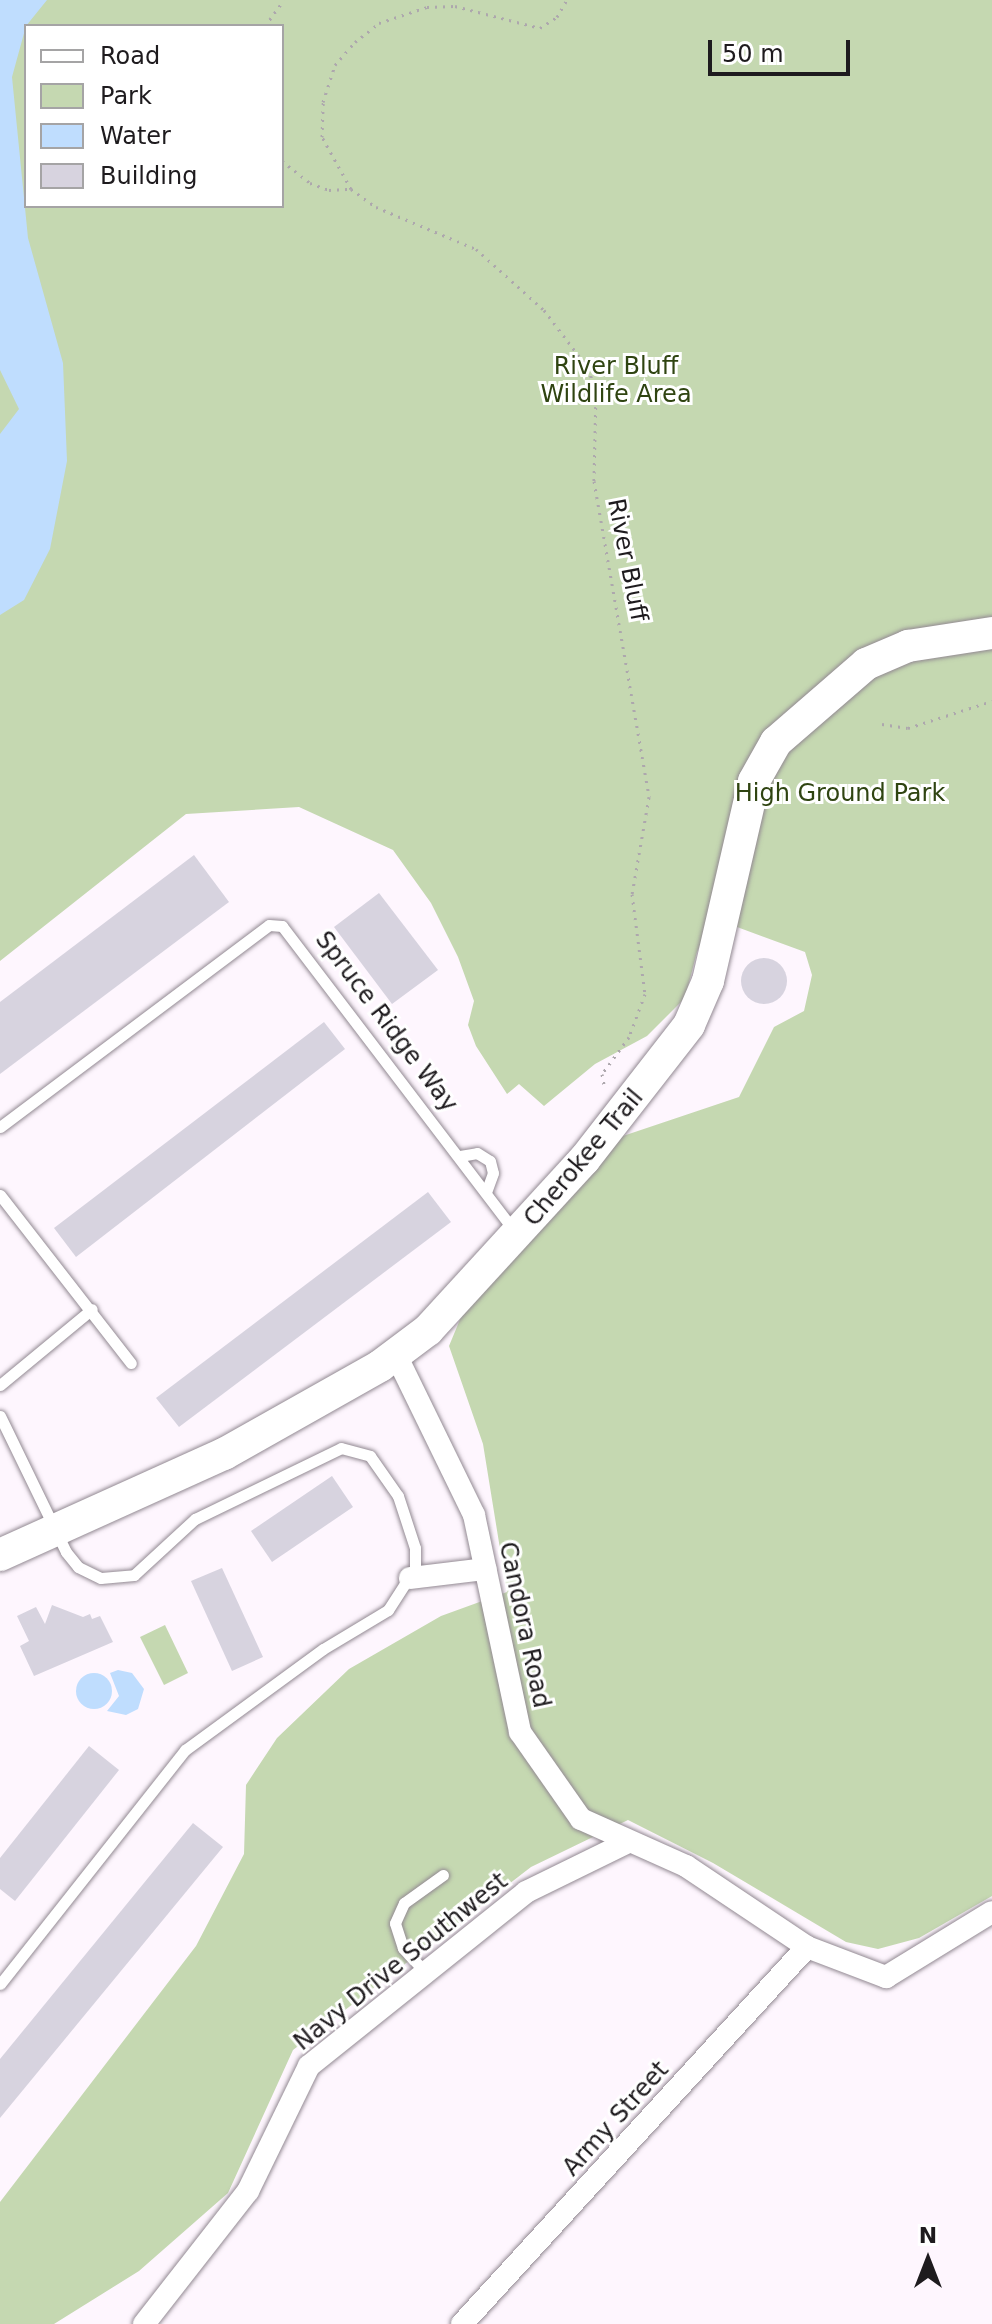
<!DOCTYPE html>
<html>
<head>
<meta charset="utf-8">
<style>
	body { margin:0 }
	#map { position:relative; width:992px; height:2324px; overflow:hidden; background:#fef6fe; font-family:"DejaVu Sans",sans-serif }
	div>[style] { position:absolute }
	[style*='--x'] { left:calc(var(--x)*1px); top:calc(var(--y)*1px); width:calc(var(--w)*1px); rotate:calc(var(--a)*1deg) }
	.green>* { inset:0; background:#c5d8b1 }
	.water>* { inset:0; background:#bfddfe }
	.round { border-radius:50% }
	.building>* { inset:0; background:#d7d3df }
	.path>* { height:3px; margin-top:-1.5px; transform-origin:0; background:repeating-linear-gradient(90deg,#ada7ad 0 2px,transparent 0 8px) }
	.roads { filter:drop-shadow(0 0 2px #928992) drop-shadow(0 0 2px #928992) }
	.lane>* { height:11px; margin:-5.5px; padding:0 5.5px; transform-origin:5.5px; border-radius:5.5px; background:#fff }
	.street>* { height:22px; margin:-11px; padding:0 11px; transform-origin:11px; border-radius:11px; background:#fff }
	.secondary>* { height:32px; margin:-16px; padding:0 16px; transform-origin:16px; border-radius:16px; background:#fff }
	span { translate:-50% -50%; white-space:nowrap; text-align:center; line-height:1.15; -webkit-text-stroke:6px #fff; paint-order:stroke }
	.park-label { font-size:24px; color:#2f4411 }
	.street-label { font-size:24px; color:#1e1b1e }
	.legend { position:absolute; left:24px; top:24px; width:260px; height:184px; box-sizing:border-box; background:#fff; border:2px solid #a5a4a5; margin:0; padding:10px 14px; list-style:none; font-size:24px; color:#1e1b1e }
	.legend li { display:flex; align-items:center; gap:16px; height:40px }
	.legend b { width:40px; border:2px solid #a5a4a5 }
	.north { position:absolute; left:888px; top:2220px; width:80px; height:80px; -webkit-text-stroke:6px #fff; paint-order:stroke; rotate:0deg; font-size:22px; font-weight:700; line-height:32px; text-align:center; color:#1e1b1e }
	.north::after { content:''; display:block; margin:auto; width:28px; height:36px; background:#1e1b1e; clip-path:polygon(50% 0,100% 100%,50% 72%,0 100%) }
	.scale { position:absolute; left:708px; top:40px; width:142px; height:36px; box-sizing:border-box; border:4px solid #1e1b1e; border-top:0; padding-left:10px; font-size:24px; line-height:28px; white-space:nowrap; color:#1e1b1e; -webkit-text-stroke:6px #fff; paint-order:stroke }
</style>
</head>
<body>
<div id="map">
	<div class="green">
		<i style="clip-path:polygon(evenodd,0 0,992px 0,992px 1896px,919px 1938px,878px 1949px,846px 1942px,713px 1863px,628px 1820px,531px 1867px,293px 2050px,228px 2193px,139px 2271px,54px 2324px,0 2324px,0 2202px,196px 1946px,244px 1854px,246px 1785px,277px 1738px,349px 1669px,441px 1616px,507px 1592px,483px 1444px,449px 1346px,466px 1305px,617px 1138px,739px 1097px,774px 1027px,804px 1011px,812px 975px,805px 952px,737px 927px,743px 885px,730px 884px,697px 952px,685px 998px,647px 1036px,595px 1064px,544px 1106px,519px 1084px,507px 1094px,476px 1046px,468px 1025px,474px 1001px,458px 957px,431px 903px,393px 850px,299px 807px,186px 814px,0 961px,0 0,26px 26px,282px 26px,282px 206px,26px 206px,26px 26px)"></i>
		<i style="clip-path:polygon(165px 1625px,188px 1673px,164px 1685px,140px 1637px)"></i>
	</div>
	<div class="water">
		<i style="clip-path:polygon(0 0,47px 0,26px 26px,12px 77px,28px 238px,63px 363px,67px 461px,50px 549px,24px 600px,0 615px,0 434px,19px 409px,0 370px)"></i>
		<i style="clip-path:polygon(118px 1670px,132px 1673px,144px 1689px,138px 1709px,126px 1715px,107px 1711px,119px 1696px,110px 1673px)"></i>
		<i class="round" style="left:76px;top:1673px;width:36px;height:36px"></i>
	</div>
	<div class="building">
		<i style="clip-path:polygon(194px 855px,229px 902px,0 1074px,0 1002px)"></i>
		<i style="clip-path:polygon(379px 893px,438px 970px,392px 1004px,334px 927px)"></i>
		<i class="round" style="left:741px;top:958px;width:46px;height:46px"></i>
		<i style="clip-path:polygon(324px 1022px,345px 1049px,76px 1257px,54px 1228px)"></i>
		<i style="clip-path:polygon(428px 1192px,451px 1222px,179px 1427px,156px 1398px)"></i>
		<i style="clip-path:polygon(332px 1476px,353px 1507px,272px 1562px,251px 1531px)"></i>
		<i style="clip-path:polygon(222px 1568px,263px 1657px,232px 1671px,191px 1581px)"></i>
		<i style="clip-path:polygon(52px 1605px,83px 1617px,90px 1614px,92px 1619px,100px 1616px,113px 1642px,34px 1676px,20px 1646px,29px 1641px,17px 1616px,36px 1607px,45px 1624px)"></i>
		<i style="clip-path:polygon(89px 1746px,119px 1770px,15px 1901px,0 1889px,0 1858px)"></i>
		<i style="clip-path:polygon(193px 1823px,223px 1847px,0 2118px,0 2059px)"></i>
	</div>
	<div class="path">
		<i style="--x:265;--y:26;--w:32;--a:-54"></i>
		<i style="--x:282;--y:161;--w:36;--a:38"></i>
		<i style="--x:310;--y:183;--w:20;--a:20"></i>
		<i style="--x:329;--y:190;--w:22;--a:-3"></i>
		<i style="--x:351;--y:189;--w:31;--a:36"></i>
		<i style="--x:376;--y:207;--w:108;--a:22.8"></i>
		<i style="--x:476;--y:249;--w:91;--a:41.9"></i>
		<i style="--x:544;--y:310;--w:73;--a:52.8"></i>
		<i style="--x:588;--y:368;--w:24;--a:71"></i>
		<i style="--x:596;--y:391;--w:90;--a:91.3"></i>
		<i style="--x:594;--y:481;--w:321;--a:80.1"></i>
		<i style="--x:649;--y:797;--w:98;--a:99.9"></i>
		<i style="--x:632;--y:894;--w:101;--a:82.6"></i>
		<i style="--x:645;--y:994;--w:46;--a:110.4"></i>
		<i style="--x:629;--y:1037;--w:46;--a:126.1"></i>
		<i style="--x:602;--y:1074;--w:15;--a:79"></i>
		<i style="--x:351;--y:189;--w:60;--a:-119.1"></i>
		<i style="--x:322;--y:137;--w:35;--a:-88"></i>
		<i style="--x:323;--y:102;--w:39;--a:-72"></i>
		<i style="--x:335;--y:65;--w:30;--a:-49"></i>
		<i style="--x:355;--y:42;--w:31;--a:-38"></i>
		<i style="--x:379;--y:23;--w:51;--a:-18.4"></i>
		<i style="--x:427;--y:7;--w:28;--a:-2"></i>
		<i style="--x:455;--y:6;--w:88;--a:14.5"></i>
		<i style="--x:540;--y:28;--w:20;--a:-33"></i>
		<i style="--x:557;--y:17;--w:20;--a:-60"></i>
		<i style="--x:882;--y:724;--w:26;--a:9"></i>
		<i style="--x:908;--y:728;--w:88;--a:-17.8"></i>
	</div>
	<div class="roads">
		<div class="lane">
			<i style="--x:0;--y:1127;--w:336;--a:-36.9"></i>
			<i style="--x:269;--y:925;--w:13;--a:4"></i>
			<i style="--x:282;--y:926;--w:385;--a:52.7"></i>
			<i style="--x:460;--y:1156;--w:17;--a:-10"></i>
			<i style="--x:477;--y:1153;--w:15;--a:32"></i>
			<i style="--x:490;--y:1161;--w:12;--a:76"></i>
			<i style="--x:493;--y:1173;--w:20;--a:110"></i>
			<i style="--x:0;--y:1195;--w:213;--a:52.1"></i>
			<i style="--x:0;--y:1385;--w:119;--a:-39.6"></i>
			<i style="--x:0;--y:1416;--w:151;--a:64.1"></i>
			<i style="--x:66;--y:1552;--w:19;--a:51"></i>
			<i style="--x:78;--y:1567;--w:25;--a:26"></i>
			<i style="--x:101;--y:1578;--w:33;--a:-5"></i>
			<i style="--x:134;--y:1575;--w:83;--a:-42.6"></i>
			<i style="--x:195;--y:1519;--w:162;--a:-25.9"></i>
			<i style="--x:341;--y:1448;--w:30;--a:15"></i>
			<i style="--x:370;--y:1456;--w:49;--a:55"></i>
			<i style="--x:398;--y:1496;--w:55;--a:71.9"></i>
			<i style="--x:415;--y:1548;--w:20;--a:90"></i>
			<i style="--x:415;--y:1568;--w:50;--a:122.7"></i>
			<i style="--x:388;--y:1610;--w:76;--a:149"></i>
			<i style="--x:323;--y:1649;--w:171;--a:143.8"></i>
			<i style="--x:185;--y:1750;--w:298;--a:128.3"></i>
			<i style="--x:428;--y:1975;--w:37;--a:-133"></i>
			<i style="--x:403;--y:1948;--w:26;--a:-108"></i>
			<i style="--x:395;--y:1923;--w:22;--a:-66"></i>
			<i style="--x:404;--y:1903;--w:48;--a:-35.7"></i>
		</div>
		<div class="street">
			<i style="--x:396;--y:1355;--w:178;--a:64"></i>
			<i style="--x:474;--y:1515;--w:222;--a:78"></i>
			<i style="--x:520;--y:1732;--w:106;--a:55"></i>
			<i style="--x:581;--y:1819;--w:115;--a:24.1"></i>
			<i style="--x:686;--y:1866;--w:146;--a:33.8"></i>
			<i style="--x:807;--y:1947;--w:85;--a:20.8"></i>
			<i style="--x:886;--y:1977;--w:124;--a:-31.5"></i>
			<i style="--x:410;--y:1578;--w:76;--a:-6.8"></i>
			<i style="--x:144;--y:2324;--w:169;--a:-52"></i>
			<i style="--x:248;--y:2191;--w:139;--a:-64"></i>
			<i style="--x:309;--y:2066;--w:278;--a:-38.7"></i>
			<i style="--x:526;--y:1892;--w:111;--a:-26.1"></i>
			<i style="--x:462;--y:2324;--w:511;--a:-47.54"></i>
		</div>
		<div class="secondary">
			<i style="--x:0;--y:1555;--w:246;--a:-24.3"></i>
			<i style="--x:224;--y:1454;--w:179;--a:-29.4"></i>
			<i style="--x:380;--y:1366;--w:60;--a:-36.9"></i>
			<i style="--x:428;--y:1330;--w:231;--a:-47.5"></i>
			<i style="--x:584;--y:1160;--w:171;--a:-52.1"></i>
			<i style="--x:689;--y:1025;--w:48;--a:-66.6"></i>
			<i style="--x:708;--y:981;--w:205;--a:-77"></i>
			<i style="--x:754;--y:781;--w:45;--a:-60.6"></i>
			<i style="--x:776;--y:742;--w:119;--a:-40.9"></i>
			<i style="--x:866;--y:664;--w:46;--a:-23.2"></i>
			<i style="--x:908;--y:646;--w:85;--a:-8.8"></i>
		</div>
	</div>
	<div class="park-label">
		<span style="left:616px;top:381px">River Bluff<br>Wildlife Area</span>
		<span style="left:840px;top:794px">High Ground Park</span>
	</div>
	<div class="street-label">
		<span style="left:627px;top:560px;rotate:79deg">River Bluff</span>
		<span style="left:386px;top:1022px;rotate:53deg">Spruce Ridge Way</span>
		<span style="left:584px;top:1158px;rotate:-50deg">Cherokee Trail</span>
		<span style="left:524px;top:1625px;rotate:78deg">Candora Road</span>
		<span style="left:401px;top:1962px;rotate:-39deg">Navy Drive Southwest</span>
		<span style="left:616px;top:2119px;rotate:-48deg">Army Street</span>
	</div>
	<ul class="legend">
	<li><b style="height:10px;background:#fff"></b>Road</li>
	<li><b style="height:22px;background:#c5d8b1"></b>Park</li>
	<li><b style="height:22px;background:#bfddfe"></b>Water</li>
	<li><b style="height:22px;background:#d7d3df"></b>Building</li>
	</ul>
	<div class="north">N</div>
	<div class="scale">50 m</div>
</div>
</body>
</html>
